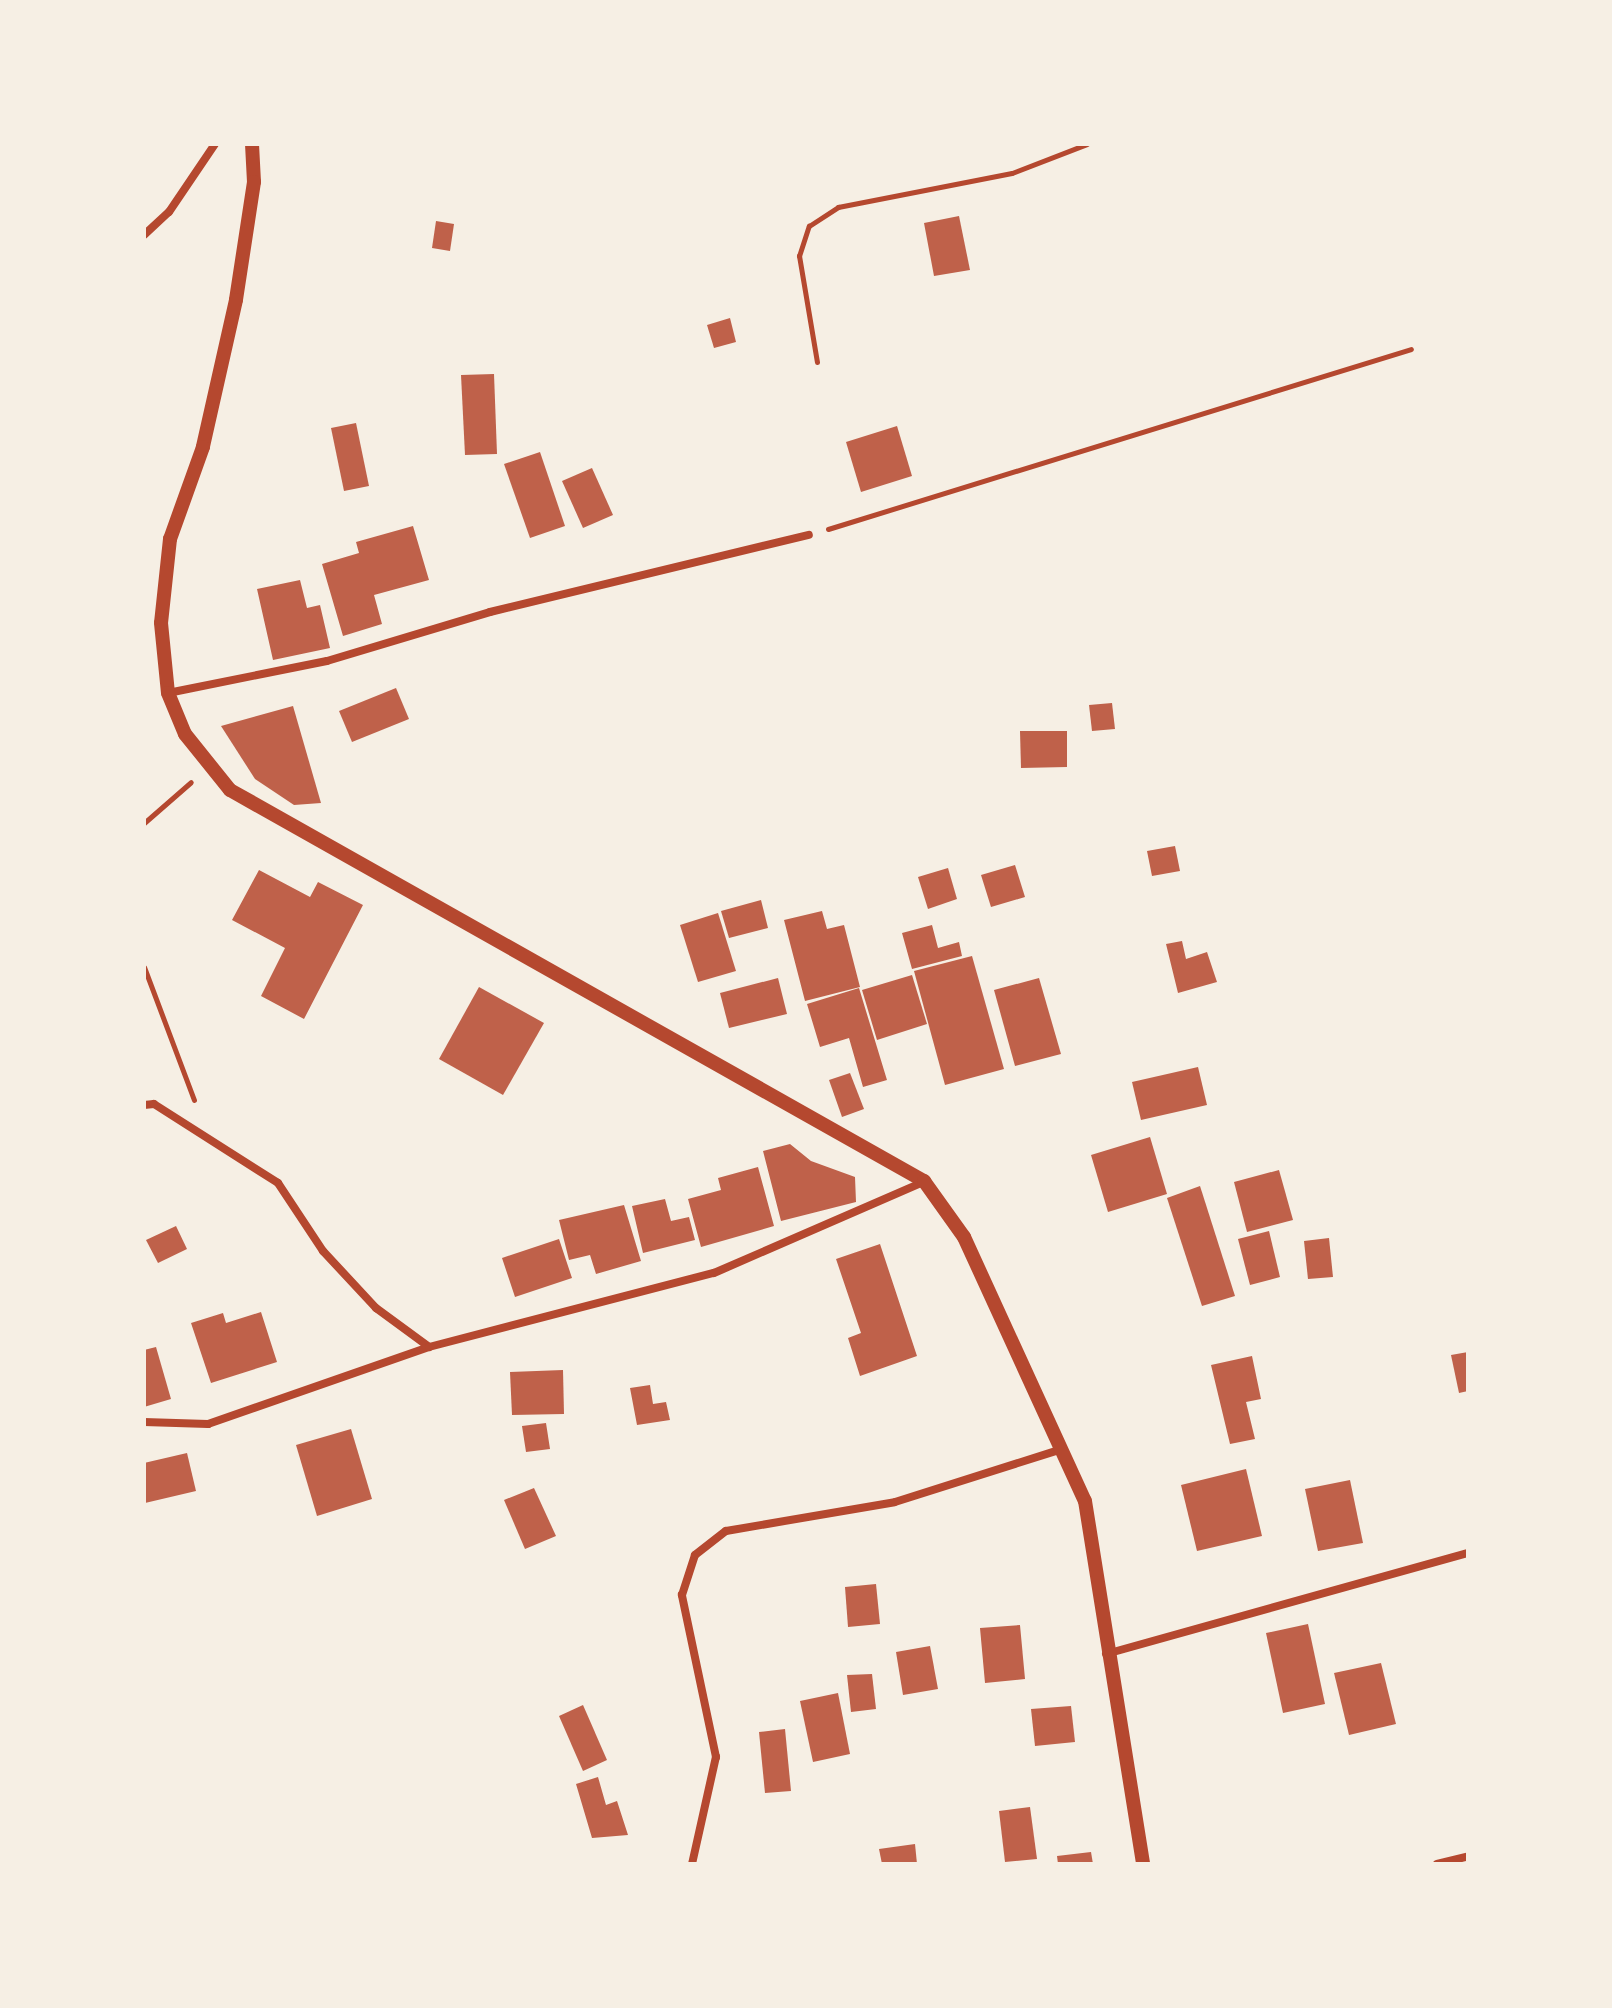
<!DOCTYPE html>
<html>
<head>
<meta charset="utf-8">
<style>
	body { margin:0 }
	#map { position:relative; width:1612px; height:2008px; overflow:hidden; background:#f6efe4; font-family:Inter,sans-serif }
	div>[style] { position:absolute }
	[style*='--x'] { left:calc(var(--x)*1px); top:calc(var(--y)*1px); width:calc(var(--w)*1px); rotate:calc(var(--a)*1deg) }
	.building>* { inset:0; background:#bf614a }
	.path>* { height:5px; margin:-2.5px; padding:0 2.5px; transform-origin:2.5px; border-radius:2.5px; background:#b5482f }
	.minor>* { height:8px; margin:-4px; padding:0 4px; transform-origin:4px; border-radius:4px; background:#b5482f }
	.tertiary>* { height:14px; margin:-7px; padding:0 7px; transform-origin:7px; border-radius:7px; background:#b5482f }
	span { translate:-50% -50%; white-space:nowrap; text-align:center; line-height:1.15; -webkit-text-stroke:8px #f6efe4; paint-order:stroke }
	.frame { position:absolute; inset:0; border:146px solid #f6efe4; pointer-events:none }
</style>
</head>
<body>
<div id="map">
	<div class="building">
		<i style="clip-path:polygon(959px 216px,970px 270px,934px 276px,924px 223px)"></i>
		<i style="clip-path:polygon(436px 221px,454px 224px,450px 251px,432px 248px)"></i>
		<i style="clip-path:polygon(730px 318px,736px 342px,714px 348px,707px 325px)"></i>
		<i style="clip-path:polygon(494px 374px,497px 454px,465px 455px,461px 375px)"></i>
		<i style="clip-path:polygon(356px 423px,369px 486px,344px 491px,331px 428px)"></i>
		<i style="clip-path:polygon(897px 426px,912px 476px,861px 492px,846px 442px)"></i>
		<i style="clip-path:polygon(540px 452px,565px 526px,530px 538px,504px 464px)"></i>
		<i style="clip-path:polygon(592px 468px,613px 515px,583px 528px,562px 481px)"></i>
		<i style="clip-path:polygon(413px 526px,429px 580px,374px 595px,382px 624px,343px 636px,322px 564px,359px 553px,356px 542px)"></i>
		<i style="clip-path:polygon(300px 580px,307px 608px,320px 605px,330px 648px,273px 660px,257px 589px)"></i>
		<i style="clip-path:polygon(396px 688px,409px 719px,352px 742px,339px 711px)"></i>
		<i style="clip-path:polygon(1112px 703px,1115px 729px,1092px 731px,1089px 705px)"></i>
		<i style="clip-path:polygon(293px 706px,321px 803px,294px 805px,255px 779px,221px 726px)"></i>
		<i style="clip-path:polygon(1020px 731px,1067px 731px,1067px 767px,1021px 768px)"></i>
		<i style="clip-path:polygon(1175px 846px,1180px 871px,1152px 876px,1147px 851px)"></i>
		<i style="clip-path:polygon(1015px 865px,1025px 897px,991px 907px,981px 875px)"></i>
		<i style="clip-path:polygon(948px 868px,957px 899px,928px 909px,918px 877px)"></i>
		<i style="clip-path:polygon(259px 870px,310px 897px,318px 882px,363px 905px,304px 1019px,261px 996px,285px 948px,232px 920px)"></i>
		<i style="clip-path:polygon(761px 900px,768px 928px,729px 938px,721px 911px)"></i>
		<i style="clip-path:polygon(822px 911px,827px 929px,844px 925px,860px 987px,805px 1001px,784px 920px)"></i>
		<i style="clip-path:polygon(718px 913px,736px 971px,698px 982px,680px 925px)"></i>
		<i style="clip-path:polygon(932px 925px,938px 948px,959px 942px,962px 956px,912px 969px,902px 933px)"></i>
		<i style="clip-path:polygon(1182px 941px,1186px 959px,1207px 952px,1217px 982px,1178px 993px,1166px 944px)"></i>
		<i style="clip-path:polygon(972px 956px,1004px 1069px,945px 1085px,914px 971px)"></i>
		<i style="clip-path:polygon(912px 975px,927px 1024px,877px 1040px,862px 990px)"></i>
		<i style="clip-path:polygon(778px 978px,787px 1014px,729px 1028px,720px 993px)"></i>
		<i style="clip-path:polygon(1039px 978px,1061px 1054px,1015px 1066px,994px 990px)"></i>
		<i style="clip-path:polygon(479px 987px,544px 1023px,503px 1095px,439px 1059px)"></i>
		<i style="clip-path:polygon(859px 988px,887px 1080px,863px 1087px,849px 1038px,820px 1047px,807px 1004px)"></i>
		<i style="clip-path:polygon(1198px 1067px,1207px 1105px,1141px 1120px,1132px 1082px)"></i>
		<i style="clip-path:polygon(850px 1073px,864px 1109px,842px 1117px,829px 1080px)"></i>
		<i style="clip-path:polygon(1150px 1137px,1167px 1194px,1108px 1212px,1091px 1155px)"></i>
		<i style="clip-path:polygon(790px 1144px,811px 1161px,855px 1177px,856px 1202px,781px 1221px,763px 1151px)"></i>
		<i style="clip-path:polygon(758px 1167px,774px 1226px,701px 1247px,688px 1199px,721px 1190px,718px 1178px)"></i>
		<i style="clip-path:polygon(1279px 1170px,1293px 1220px,1247px 1232px,1234px 1182px)"></i>
		<i style="clip-path:polygon(1200px 1186px,1235px 1296px,1202px 1306px,1167px 1198px)"></i>
		<i style="clip-path:polygon(665px 1199px,671px 1221px,689px 1217px,695px 1240px,643px 1253px,632px 1206px)"></i>
		<i style="clip-path:polygon(624px 1205px,641px 1261px,596px 1274px,590px 1255px,569px 1260px,559px 1220px)"></i>
		<i style="clip-path:polygon(176px 1226px,187px 1249px,158px 1263px,146px 1240px)"></i>
		<i style="clip-path:polygon(1269px 1231px,1280px 1277px,1250px 1285px,1238px 1239px)"></i>
		<i style="clip-path:polygon(1329px 1238px,1333px 1277px,1308px 1279px,1304px 1241px)"></i>
		<i style="clip-path:polygon(559px 1239px,572px 1278px,515px 1297px,502px 1258px)"></i>
		<i style="clip-path:polygon(880px 1244px,917px 1356px,860px 1376px,848px 1338px,861px 1333px,836px 1259px)"></i>
		<i style="clip-path:polygon(261px 1312px,277px 1362px,211px 1383px,191px 1323px,223px 1313px,226px 1323px)"></i>
		<i style="clip-path:polygon(156px 1347px,171px 1399px,144px 1407px,144px 1350px)"></i>
		<i style="clip-path:polygon(1468px 1352px,1468px 1391px,1459px 1393px,1451px 1355px)"></i>
		<i style="clip-path:polygon(1252px 1356px,1261px 1399px,1246px 1402px,1255px 1439px,1230px 1444px,1211px 1365px)"></i>
		<i style="clip-path:polygon(563px 1370px,564px 1414px,512px 1415px,510px 1372px)"></i>
		<i style="clip-path:polygon(650px 1385px,653px 1404px,666px 1402px,670px 1420px,637px 1425px,630px 1388px)"></i>
		<i style="clip-path:polygon(546px 1423px,550px 1449px,526px 1452px,522px 1426px)"></i>
		<i style="clip-path:polygon(351px 1429px,372px 1499px,317px 1516px,296px 1445px)"></i>
		<i style="clip-path:polygon(187px 1453px,196px 1491px,145px 1503px,144px 1463px)"></i>
		<i style="clip-path:polygon(1246px 1469px,1262px 1536px,1197px 1551px,1181px 1485px)"></i>
		<i style="clip-path:polygon(1350px 1480px,1363px 1543px,1318px 1551px,1305px 1489px)"></i>
		<i style="clip-path:polygon(534px 1488px,556px 1536px,525px 1549px,504px 1500px)"></i>
		<i style="clip-path:polygon(876px 1584px,880px 1624px,848px 1627px,845px 1587px)"></i>
		<i style="clip-path:polygon(1308px 1624px,1325px 1704px,1283px 1713px,1266px 1633px)"></i>
		<i style="clip-path:polygon(1020px 1625px,1025px 1679px,985px 1683px,980px 1628px)"></i>
		<i style="clip-path:polygon(930px 1646px,938px 1689px,903px 1695px,896px 1652px)"></i>
		<i style="clip-path:polygon(1381px 1663px,1396px 1724px,1349px 1735px,1334px 1673px)"></i>
		<i style="clip-path:polygon(872px 1674px,876px 1709px,851px 1712px,847px 1675px)"></i>
		<i style="clip-path:polygon(838px 1693px,850px 1754px,813px 1762px,800px 1701px)"></i>
		<i style="clip-path:polygon(583px 1705px,607px 1760px,583px 1771px,559px 1716px)"></i>
		<i style="clip-path:polygon(1071px 1706px,1075px 1742px,1035px 1746px,1031px 1709px)"></i>
		<i style="clip-path:polygon(785px 1729px,791px 1791px,765px 1793px,759px 1732px)"></i>
		<i style="clip-path:polygon(598px 1777px,606px 1805px,617px 1801px,628px 1835px,592px 1838px,576px 1784px)"></i>
		<i style="clip-path:polygon(1030px 1807px,1037px 1859px,1005px 1862px,999px 1811px)"></i>
		<i style="clip-path:polygon(915px 1844px,917px 1864px,882px 1864px,879px 1849px)"></i>
		<i style="clip-path:polygon(1091px 1852px,1093px 1864px,1058px 1864px,1057px 1856px)"></i>
	</div>
	<div class="path">
		<i style="--x:817;--y:362;--w:108;--a:-99.6"></i>
		<i style="--x:799;--y:256;--w:32;--a:-72"></i>
		<i style="--x:809;--y:226;--w:35;--a:-33"></i>
		<i style="--x:838;--y:207;--w:177;--a:-11.1"></i>
		<i style="--x:1012;--y:173;--w:80;--a:-21.1"></i>
		<i style="--x:828;--y:529;--w:610;--a:-17.16"></i>
		<i style="--x:144;--y:823;--w:62;--a:-41.1"></i>
		<i style="--x:144;--y:967;--w:142;--a:69.4"></i>
	</div>
	<div class="minor">
		<i style="--x:144;--y:235;--w:34;--a:-43"></i>
		<i style="--x:169;--y:212;--w:82;--a:-55.9"></i>
		<i style="--x:168;--y:693;--w:162;--a:-11.4"></i>
		<i style="--x:327;--y:661;--w:170;--a:-16.7"></i>
		<i style="--x:490;--y:612;--w:328;--a:-13.6"></i>
		<i style="--x:144;--y:1105;--w:10;--a:-6"></i>
		<i style="--x:154;--y:1104;--w:147;--a:32.5"></i>
		<i style="--x:278;--y:1183;--w:82;--a:56.5"></i>
		<i style="--x:323;--y:1251;--w:78;--a:47.1"></i>
		<i style="--x:376;--y:1308;--w:66;--a:36.3"></i>
		<i style="--x:144;--y:1422;--w:64;--a:1.8"></i>
		<i style="--x:208;--y:1424;--w:234;--a:-19.2"></i>
		<i style="--x:429;--y:1347;--w:294;--a:-14.6"></i>
		<i style="--x:714;--y:1273;--w:228;--a:-23.5"></i>
		<i style="--x:1106;--y:1654;--w:376;--a:-15.6"></i>
		<i style="--x:692;--y:1864;--w:110;--a:-77.4"></i>
		<i style="--x:716;--y:1757;--w:166;--a:-101.9"></i>
		<i style="--x:682;--y:1595;--w:42;--a:-72"></i>
		<i style="--x:695;--y:1555;--w:39;--a:-38"></i>
		<i style="--x:726;--y:1531;--w:171;--a:-9.7"></i>
		<i style="--x:895;--y:1502;--w:175;--a:-17.6"></i>
		<i style="--x:1437;--y:1864;--w:32;--a:-14"></i>
	</div>
	<div class="tertiary">
		<i style="--x:252;--y:144;--w:38;--a:87"></i>
		<i style="--x:254;--y:182;--w:119;--a:98.7"></i>
		<i style="--x:236;--y:300;--w:151;--a:102.7"></i>
		<i style="--x:203;--y:447;--w:98;--a:109.7"></i>
		<i style="--x:170;--y:539;--w:84;--a:96.1"></i>
		<i style="--x:161;--y:623;--w:70;--a:84.3"></i>
		<i style="--x:168;--y:693;--w:44;--a:67.5"></i>
		<i style="--x:185;--y:734;--w:72;--a:51.2"></i>
		<i style="--x:230;--y:790;--w:797;--a:29.4"></i>
		<i style="--x:924;--y:1181;--w:69;--a:54.5"></i>
		<i style="--x:964;--y:1237;--w:290;--a:65.4"></i>
		<i style="--x:1085;--y:1501;--w:368;--a:80.9"></i>
	</div>
	<div class="frame"></div>
</div>
</body>
</html>
